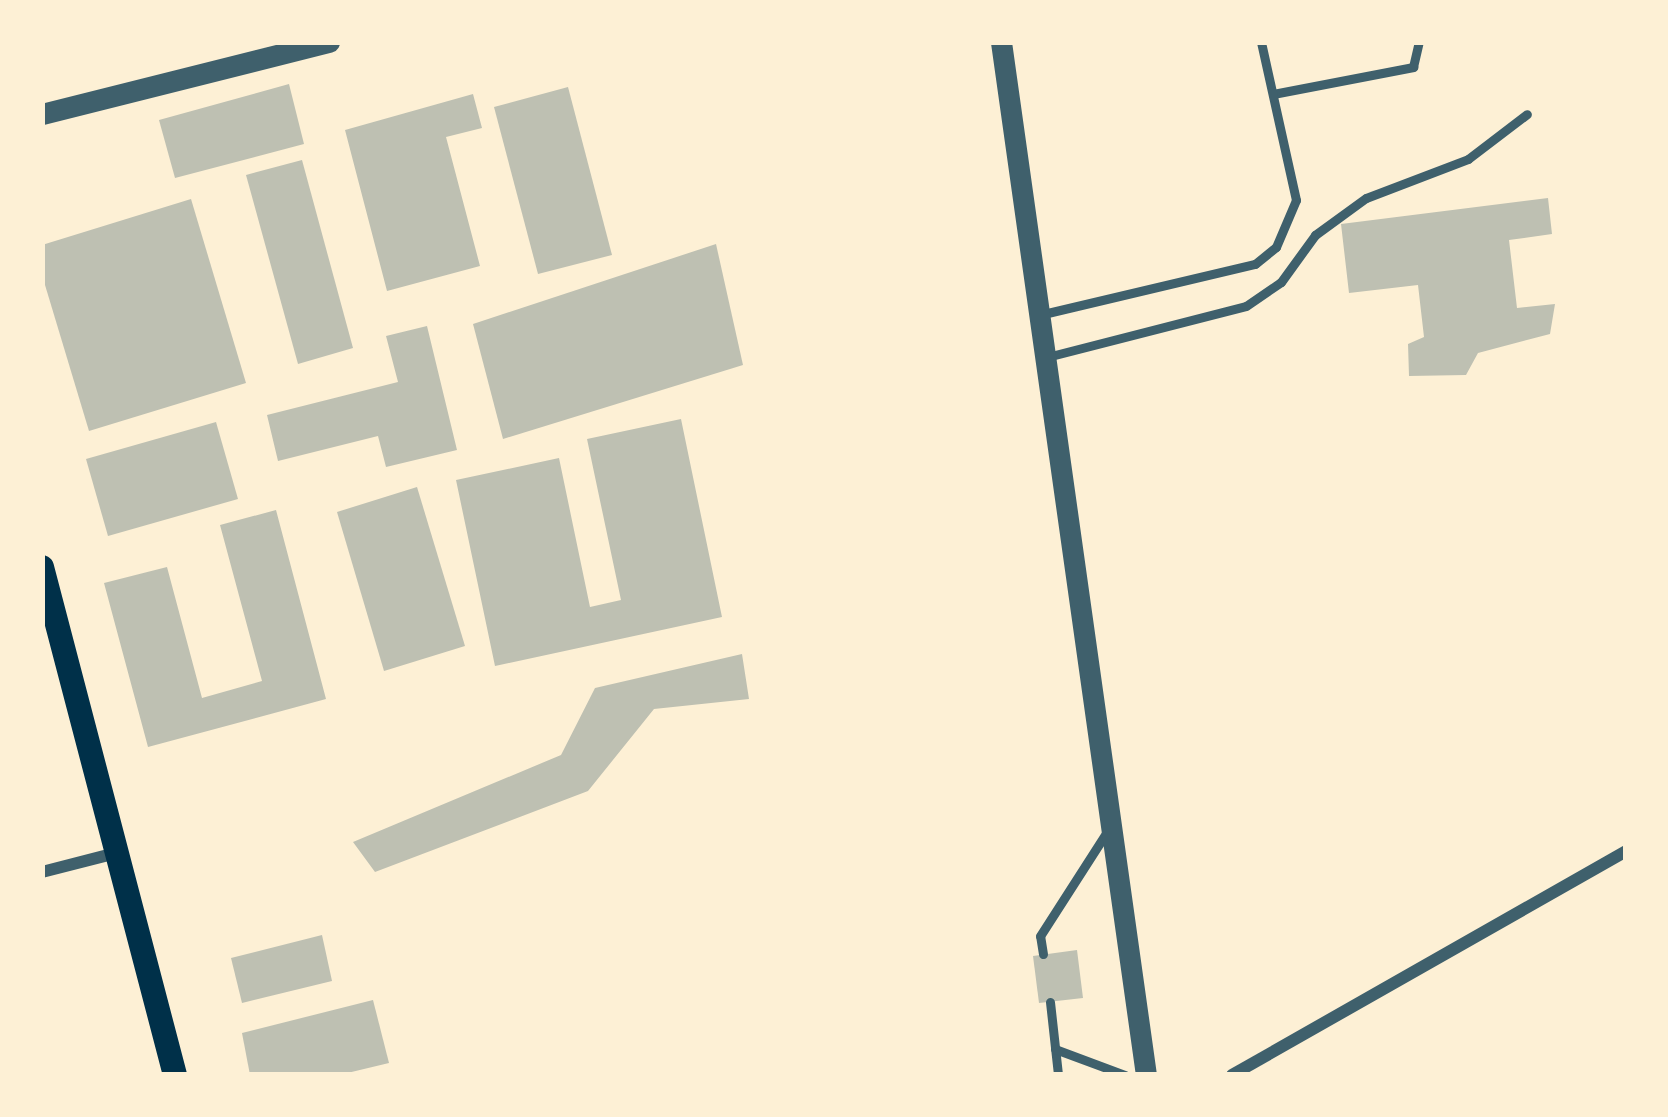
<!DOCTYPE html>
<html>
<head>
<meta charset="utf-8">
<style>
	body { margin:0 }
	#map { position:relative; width:1668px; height:1117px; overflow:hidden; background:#fdf0d5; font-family:"PT Sans Narrow",sans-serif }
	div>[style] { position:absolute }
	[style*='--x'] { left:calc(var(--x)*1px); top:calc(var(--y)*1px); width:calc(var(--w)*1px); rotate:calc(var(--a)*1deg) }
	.building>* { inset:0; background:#bec0b2 }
	.service>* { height:9px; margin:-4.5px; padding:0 4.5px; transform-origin:4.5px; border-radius:4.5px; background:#3f606c }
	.minor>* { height:12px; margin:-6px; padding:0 6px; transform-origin:6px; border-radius:6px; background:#3f606c }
	.tertiary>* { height:21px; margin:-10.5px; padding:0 10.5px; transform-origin:10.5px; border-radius:10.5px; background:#3f606c }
	.secondary>* { height:24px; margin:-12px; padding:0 12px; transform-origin:12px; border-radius:12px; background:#003049 }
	span { translate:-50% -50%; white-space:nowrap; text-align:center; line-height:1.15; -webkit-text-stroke:12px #fdf0d5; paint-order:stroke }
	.frame { position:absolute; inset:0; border:45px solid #fdf0d5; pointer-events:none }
</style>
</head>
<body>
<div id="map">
	<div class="building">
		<i style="clip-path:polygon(289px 84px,304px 144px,175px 178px,159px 120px)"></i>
		<i style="clip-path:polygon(568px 87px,612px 255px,538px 274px,494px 107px)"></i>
		<i style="clip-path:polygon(473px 94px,482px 128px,446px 137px,480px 266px,387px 291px,345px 130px)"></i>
		<i style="clip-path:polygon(302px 160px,353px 348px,298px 364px,246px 175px)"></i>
		<i style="clip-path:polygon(1548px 198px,1552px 234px,1509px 240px,1517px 308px,1555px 304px,1550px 334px,1478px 353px,1466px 375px,1409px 376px,1408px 344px,1424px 337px,1418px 285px,1349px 293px,1341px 224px)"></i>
		<i style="clip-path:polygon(191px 199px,246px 383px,89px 431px,42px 275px,42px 245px)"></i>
		<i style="clip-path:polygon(716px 244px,743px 365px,503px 439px,473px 324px)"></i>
		<i style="clip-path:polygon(427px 326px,457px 450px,386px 467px,378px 436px,278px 461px,267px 415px,398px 382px,386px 336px)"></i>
		<i style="clip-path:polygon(681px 419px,722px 617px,495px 666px,456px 480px,559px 458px,590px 607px,621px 600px,587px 439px)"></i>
		<i style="clip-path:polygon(216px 422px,238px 499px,108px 536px,86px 459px)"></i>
		<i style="clip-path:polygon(417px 487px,465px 646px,384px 671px,337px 512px)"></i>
		<i style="clip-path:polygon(276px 510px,326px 699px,148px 747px,104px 583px,167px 567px,202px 698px,262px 681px,220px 525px)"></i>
		<i style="clip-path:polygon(742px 654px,749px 699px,654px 709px,588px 791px,375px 872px,353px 842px,561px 755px,595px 688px)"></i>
		<i style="clip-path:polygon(322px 935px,332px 981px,242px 1003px,231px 958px)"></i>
		<i style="clip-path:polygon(1077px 950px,1083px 998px,1039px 1003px,1033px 956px)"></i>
		<i style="clip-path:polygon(373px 1000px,389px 1063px,339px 1075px,250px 1075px,242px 1033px)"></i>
	</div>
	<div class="service">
		<i style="--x:1273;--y:94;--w:143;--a:-10.9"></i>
		<i style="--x:1413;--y:67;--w:26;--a:-77"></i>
		<i style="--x:1039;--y:315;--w:222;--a:-13.3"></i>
		<i style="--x:1255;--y:264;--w:27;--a:-39"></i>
		<i style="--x:1276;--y:247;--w:51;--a:-66.9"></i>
		<i style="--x:1296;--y:200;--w:162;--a:-102.5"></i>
		<i style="--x:1047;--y:357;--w:205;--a:-14.4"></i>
		<i style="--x:1246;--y:306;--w:42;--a:-34.4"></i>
		<i style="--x:1281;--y:282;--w:58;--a:-54.1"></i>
		<i style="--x:1315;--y:235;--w:63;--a:-36"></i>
		<i style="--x:1366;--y:198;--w:109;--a:-20.9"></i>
		<i style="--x:1468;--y:159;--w:74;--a:-37.3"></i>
		<i style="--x:1043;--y:954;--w:18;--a:-99"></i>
		<i style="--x:1040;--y:936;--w:126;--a:-57.3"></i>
		<i style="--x:1050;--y:1002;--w:73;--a:83.7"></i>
		<i style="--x:1055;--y:1049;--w:75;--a:20.4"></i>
	</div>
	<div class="minor">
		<i style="--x:42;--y:872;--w:76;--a:-14.4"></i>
		<i style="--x:1232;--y:1075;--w:453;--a:-29.6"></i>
	</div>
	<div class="tertiary">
		<i style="--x:1001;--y:42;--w:1043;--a:82.01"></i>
		<i style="--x:42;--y:114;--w:296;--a:-14.1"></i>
	</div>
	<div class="secondary">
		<i style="--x:42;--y:567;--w:525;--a:75.33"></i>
	</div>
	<div class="frame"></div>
</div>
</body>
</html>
